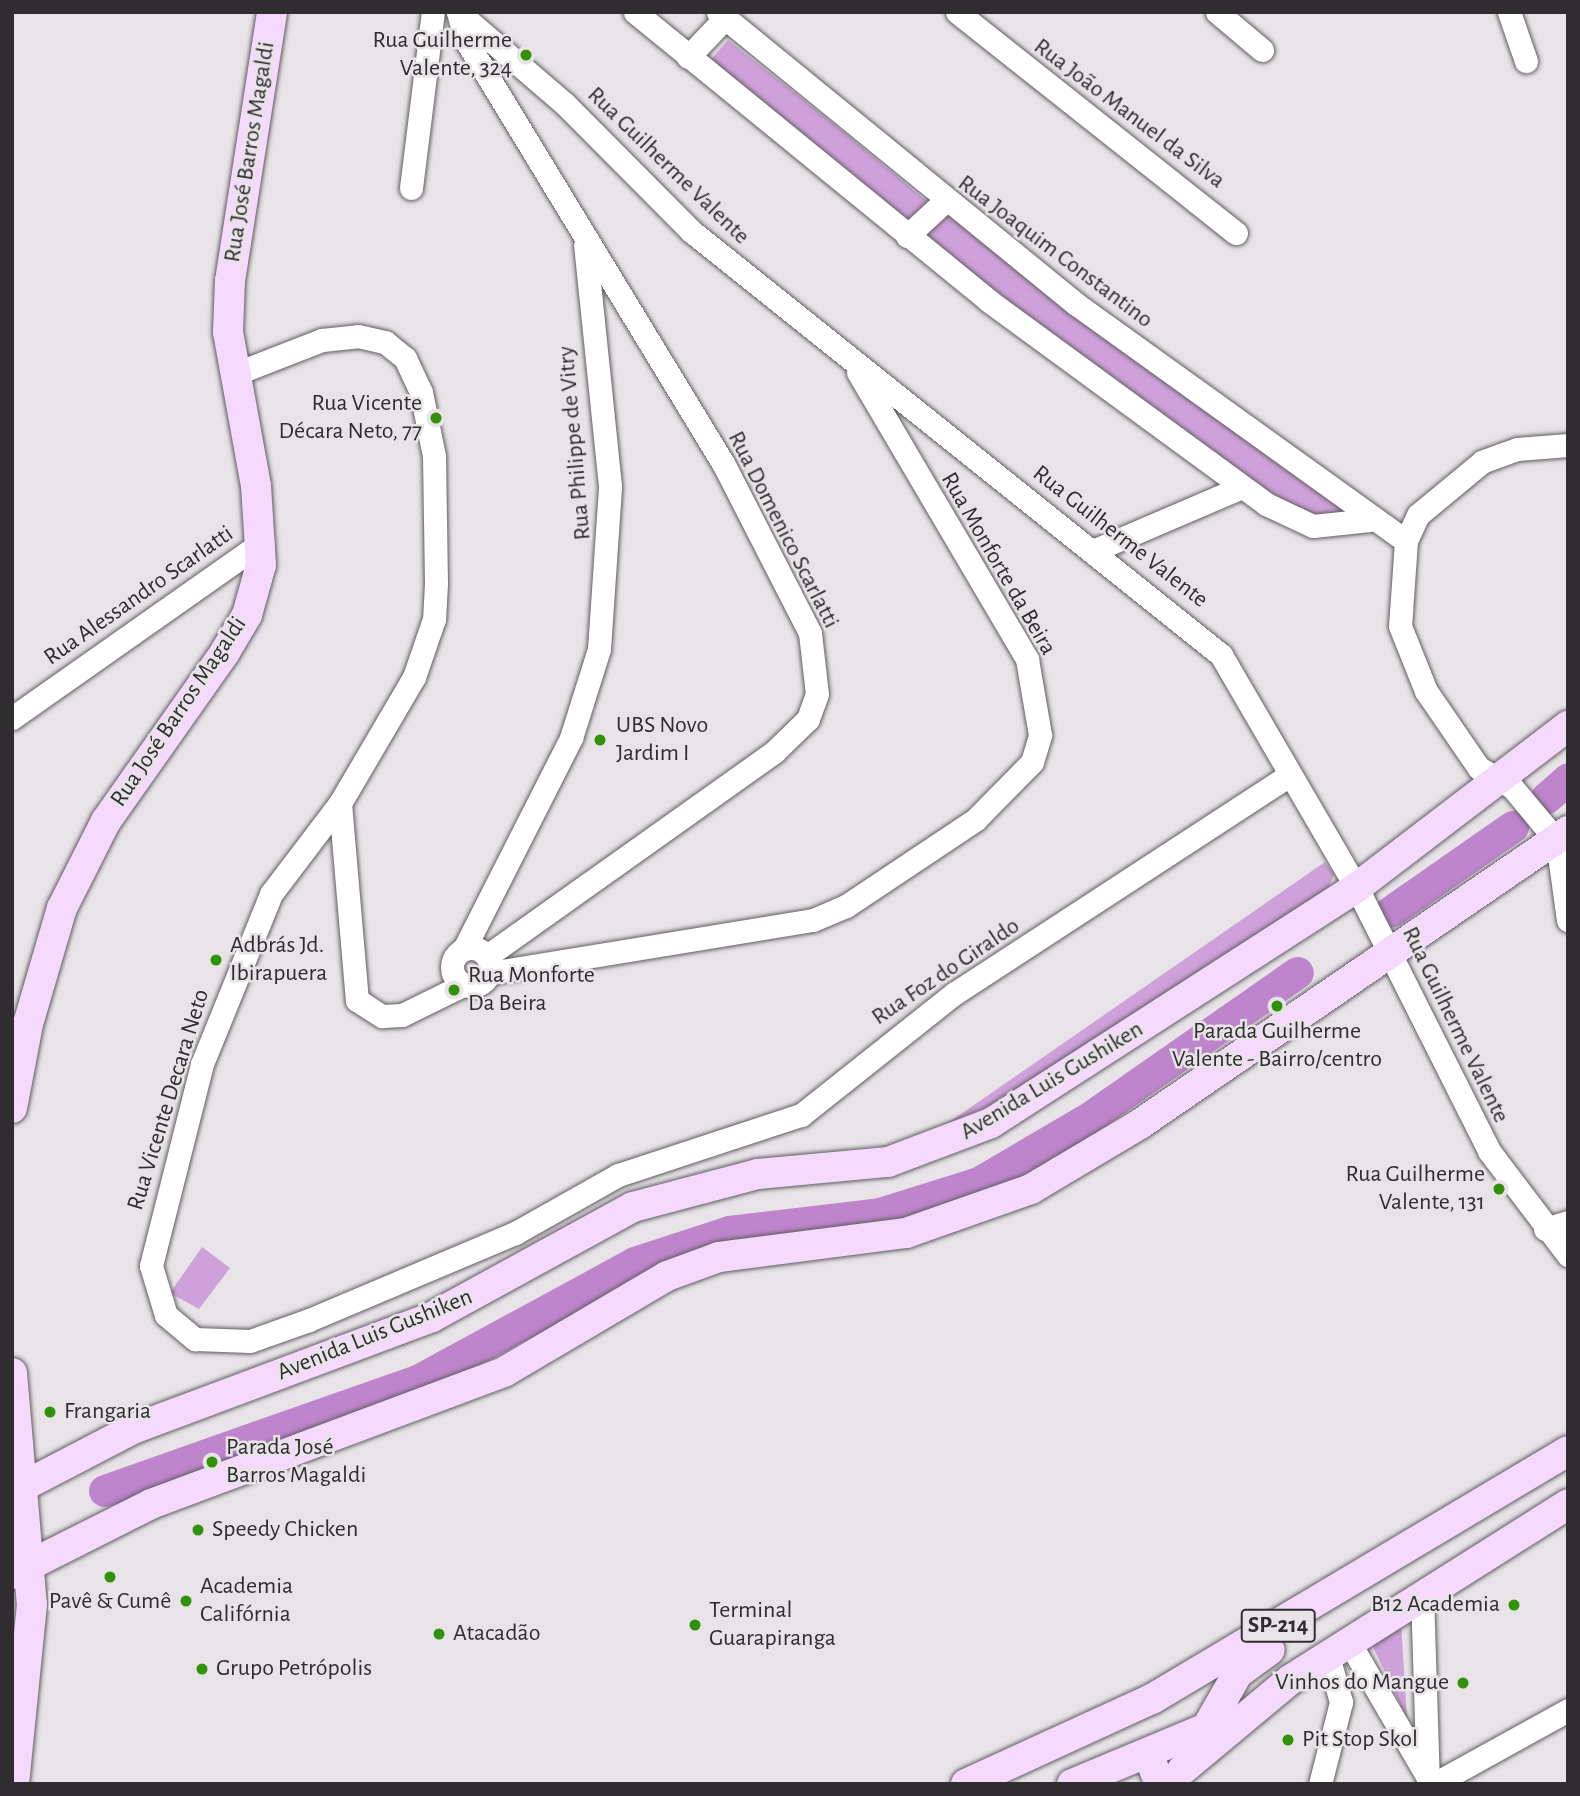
<!DOCTYPE html>
<html>
<head>
<meta charset="utf-8">
<style>
	body { margin:0 }
	#map { position:relative; width:1580px; height:1796px; overflow:hidden; background:#e7e3e7; font-family:"Alegreya Sans",sans-serif }
	div>[style] { position:absolute }
	[style*='--x'] { left:calc(var(--x)*1px); top:calc(var(--y)*1px); width:calc(var(--w)*1px); rotate:calc(var(--a)*1deg) }
	.green>* { inset:0; background:#cfa1da }
	.river>* { height:32px; margin:-16px; padding:0 16px; transform-origin:16px; border-radius:16px; background:#be85cc }
	.roads { filter:drop-shadow(0 0 2px #605d61) drop-shadow(0 0 2px #605d61) }
	.minor>* { height:23px; margin:-11.5px; padding:0 11.5px; transform-origin:11.5px; border-radius:11.5px; background:#fff }
	.minor>.ring { margin:-11.5px; padding:0; box-sizing:content-box; background:none; border:23px solid #fff; border-radius:50% }
	.major>* { height:30px; margin:-15px; padding:0 15px; transform-origin:15px; border-radius:15px; background:#f5d9fd }
	.dots>* { width:19px; height:19px; translate:-50% -50%; box-sizing:border-box; border:4px solid #e7e3e7; border-radius:50% }
	span { translate:-50% -50%; white-space:nowrap; text-align:center; line-height:1.15; -webkit-text-stroke:5px #e7e3e7; paint-order:stroke }
	.shield-label span { padding:2px 5px; background:#e7e3e7; border:2px solid; border-radius:5px; -webkit-text-stroke-width:0 }
	.shield-label { font-size:23px; color:#2f2d2f; font-weight:700 }
	.poi-label { font-size:24px; color:#2f2d2f }
	.right { translate:-100% -50%; text-align:right }
	.left { translate:0 -50%; text-align:left }
	.street-label { font-size:24px; color:#2f2d2f }
	.frame { position:absolute; inset:0; border:14px solid #2f2d2f; pointer-events:none }
</style>
</head>
<body>
<div id="map">
	<div class="green">
		<i style="clip-path:polygon(728px 40px,835px 125px,929px 203px,906px 225px,709px 62px)"></i>
		<i style="clip-path:polygon(949px 213px,1355px 517px,1311px 521px,1274px 500px,923px 239px)"></i>
		<i style="clip-path:polygon(1325px 862px,1334px 874px,1329px 887px,1026px 1091px,948px 1123px)"></i>
		<i style="clip-path:polygon(202px 1247px,230px 1268px,199px 1309px,170px 1293px)"></i>
		<i style="clip-path:polygon(1401px 1622px,1407px 1718px,1371px 1643px)"></i>
	</div>
	<div class="river">
		<i style="--x:1547;--y:798;--w:28;--a:-41"></i>
		<i style="--x:1391;--y:912;--w:149;--a:-34.9"></i>
		<i style="--x:105;--y:1491;--w:332;--a:-19.4"></i>
		<i style="--x:418;--y:1381;--w:247;--a:-28.5"></i>
		<i style="--x:635;--y:1263;--w:100;--a:-18.1"></i>
		<i style="--x:730;--y:1232;--w:151;--a:-6.8"></i>
		<i style="--x:880;--y:1214;--w:104;--a:-17.4"></i>
		<i style="--x:979;--y:1183;--w:125;--a:-30.3"></i>
		<i style="--x:1087;--y:1120;--w:257;--a:-34.9"></i>
	</div>
	<div class="roads">
		<div class="minor">
			<i style="--x:458;--y:12;--w:141;--a:40.7"></i>
			<i style="--x:565;--y:104;--w:179;--a:45.2"></i>
			<i style="--x:691;--y:231;--w:679;--a:38.66"></i>
			<i style="--x:1221;--y:655;--w:279;--a:59.8"></i>
			<i style="--x:1361;--y:896;--w:285;--a:63.3"></i>
			<i style="--x:1489;--y:1151;--w:131;--a:52.8"></i>
			<i style="--x:458;--y:12;--w:28;--a:75"></i>
			<i style="--x:465;--y:39;--w:496;--a:58.7"></i>
			<i style="--x:723;--y:463;--w:191;--a:62.9"></i>
			<i style="--x:810;--y:633;--w:61;--a:83.5"></i>
			<i style="--x:817;--y:694;--w:27;--a:110"></i>
			<i style="--x:808;--y:719;--w:47;--a:135.9"></i>
			<i style="--x:774;--y:752;--w:352;--a:144.6"></i>
			<i style="--x:635;--y:12;--w:457;--a:39.2"></i>
			<i style="--x:989;--y:301;--w:343;--a:36.2"></i>
			<i style="--x:1266;--y:504;--w:52;--a:25.1"></i>
			<i style="--x:1313;--y:526;--w:57;--a:-6"></i>
			<i style="--x:718;--y:12;--w:462;--a:39.2"></i>
			<i style="--x:1076;--y:304;--w:406;--a:35.7"></i>
			<i style="--x:957;--y:12;--w:356;--a:38.4"></i>
			<i style="--x:1217;--y:12;--w:59;--a:40.2"></i>
			<i style="--x:1509;--y:12;--w:52;--a:70.9"></i>
			<i style="--x:688;--y:57;--w:54;--a:-46.5"></i>
			<i style="--x:411;--y:188;--w:177;--a:-82.9"></i>
			<i style="--x:907;--y:236;--w:50;--a:-42.6"></i>
			<i style="--x:232;--y:375;--w:97;--a:-21.3"></i>
			<i style="--x:322;--y:340;--w:36;--a:-6"></i>
			<i style="--x:358;--y:336;--w:28;--a:13"></i>
			<i style="--x:385;--y:342;--w:26;--a:39"></i>
			<i style="--x:405;--y:358;--w:38;--a:65"></i>
			<i style="--x:421;--y:392;--w:65;--a:78.5"></i>
			<i style="--x:434;--y:456;--w:127;--a:89.1"></i>
			<i style="--x:436;--y:583;--w:36;--a:93"></i>
			<i style="--x:434;--y:619;--w:61;--a:109"></i>
			<i style="--x:414;--y:677;--w:146;--a:120.4"></i>
			<i style="--x:340;--y:803;--w:114;--a:127.2"></i>
			<i style="--x:271;--y:894;--w:183;--a:112.1"></i>
			<i style="--x:202;--y:1064;--w:208;--a:104.2"></i>
			<i style="--x:151;--y:1266;--w:51;--a:73"></i>
			<i style="--x:166;--y:1315;--w:38;--a:40"></i>
			<i style="--x:195;--y:1339;--w:55;--a:2.1"></i>
			<i style="--x:250;--y:1341;--w:63;--a:-19.6"></i>
			<i style="--x:309;--y:1320;--w:224;--a:-22.9"></i>
			<i style="--x:515;--y:1233;--w:118;--a:-29.4"></i>
			<i style="--x:618;--y:1175;--w:193;--a:-18.2"></i>
			<i style="--x:801;--y:1115;--w:196;--a:-38.4"></i>
			<i style="--x:955;--y:993;--w:399;--a:-33.1"></i>
			<i style="--x:1568;--y:445;--w:51;--a:175.5"></i>
			<i style="--x:1517;--y:449;--w:37;--a:160"></i>
			<i style="--x:1482;--y:462;--w:83;--a:140.4"></i>
			<i style="--x:1418;--y:515;--w:29;--a:115"></i>
			<i style="--x:1406;--y:541;--w:85;--a:94"></i>
			<i style="--x:1400;--y:626;--w:70;--a:68.2"></i>
			<i style="--x:1426;--y:691;--w:93;--a:55.5"></i>
			<i style="--x:1479;--y:768;--w:38;--a:30"></i>
			<i style="--x:1512;--y:787;--w:70;--a:50.2"></i>
			<i style="--x:1557;--y:841;--w:80;--a:82.1"></i>
			<i style="--x:1095;--y:550;--w:160;--a:-23.2"></i>
			<i style="--x:12;--y:718;--w:306;--a:-35.1"></i>
			<i style="--x:340;--y:803;--w:198;--a:85.1"></i>
			<i style="--x:357;--y:1000;--w:30;--a:33"></i>
			<i style="--x:382;--y:1016;--w:20;--a:-3"></i>
			<i style="--x:402;--y:1015;--w:68;--a:-26.2"></i>
			<i class="ring" style="left:452px;top:948px;width:15px;height:15px"></i>
			<i style="--x:464;--y:949;--w:237;--a:-63.1"></i>
			<i style="--x:571;--y:738;--w:93;--a:-72.5"></i>
			<i style="--x:599;--y:649;--w:163;--a:-86.1"></i>
			<i style="--x:610;--y:486;--w:242;--a:-95.9"></i>
			<i style="--x:489;--y:973;--w:328;--a:-9.3"></i>
			<i style="--x:813;--y:920;--w:36;--a:-23"></i>
			<i style="--x:846;--y:906;--w:155;--a:-33.7"></i>
			<i style="--x:975;--y:820;--w:81;--a:-45.5"></i>
			<i style="--x:1032;--y:762;--w:28;--a:-73"></i>
			<i style="--x:1040;--y:735;--w:77;--a:-99.7"></i>
			<i style="--x:1027;--y:659;--w:333;--a:-120.5"></i>
			<i style="--x:1545;--y:1229;--w:24;--a:-17"></i>
			<i style="--x:1422;--y:1593;--w:191;--a:88.2"></i>
			<i style="--x:1349;--y:1642;--w:155;--a:59.8"></i>
			<i style="--x:1320;--y:1784;--w:85;--a:-75.6"></i>
			<i style="--x:1341;--y:1702;--w:48;--a:-105.8"></i>
			<i style="--x:1434;--y:1784;--w:153;--a:-28.9"></i>
		</div>
		<div class="major">
			<i style="--x:12;--y:1108;--w:86;--a:-79.2"></i>
			<i style="--x:28;--y:1024;--w:121;--a:-73.7"></i>
			<i style="--x:62;--y:908;--w:97;--a:-63.2"></i>
			<i style="--x:106;--y:821;--w:207;--a:-54.8"></i>
			<i style="--x:225;--y:652;--w:43;--a:-59.3"></i>
			<i style="--x:247;--y:615;--w:52;--a:-74.4"></i>
			<i style="--x:261;--y:565;--w:79;--a:-93.6"></i>
			<i style="--x:256;--y:486;--w:157;--a:-100.3"></i>
			<i style="--x:228;--y:332;--w:51;--a:-87.8"></i>
			<i style="--x:230;--y:281;--w:272;--a:-81.1"></i>
			<i style="--x:12;--y:1373;--w:232;--a:85.1"></i>
			<i style="--x:32;--y:1604;--w:181;--a:95.7"></i>
			<i style="--x:12;--y:1492;--w:136;--a:-27.5"></i>
			<i style="--x:133;--y:1429;--w:319;--a:-20.5"></i>
			<i style="--x:432;--y:1317;--w:229;--a:-28.7"></i>
			<i style="--x:633;--y:1207;--w:129;--a:-14.8"></i>
			<i style="--x:758;--y:1174;--w:131;--a:-5.3"></i>
			<i style="--x:888;--y:1162;--w:110;--a:-20.7"></i>
			<i style="--x:991;--y:1123;--w:434;--a:-32.8"></i>
			<i style="--x:1356;--y:888;--w:267;--a:-37.4"></i>
			<i style="--x:12;--y:1574;--w:156;--a:-26.7"></i>
			<i style="--x:151;--y:1504;--w:377;--a:-20.5"></i>
			<i style="--x:504;--y:1372;--w:189;--a:-30.5"></i>
			<i style="--x:667;--y:1276;--w:55;--a:-20.1"></i>
			<i style="--x:719;--y:1257;--w:189;--a:-7.3"></i>
			<i style="--x:906;--y:1233;--w:133;--a:-19.4"></i>
			<i style="--x:1031;--y:1189;--w:127;--a:-30.8"></i>
			<i style="--x:1140;--y:1124;--w:519;--a:-34.39"></i>
			<i style="--x:1194;--y:1750;--w:89;--a:-60.3"></i>
			<i style="--x:1238;--y:1673;--w:39;--a:-36"></i>
			<i style="--x:1149;--y:1756;--w:30;--a:69"></i>
			<i style="--x:1182;--y:1770;--w:141;--a:-39.8"></i>
			<i style="--x:1290;--y:1680;--w:329;--a:-32.3"></i>
			<i style="--x:966;--y:1784;--w:205;--a:-24.6"></i>
			<i style="--x:1152;--y:1699;--w:484;--a:-30.8"></i>
			<i style="--x:1072;--y:1784;--w:151;--a:-22.6"></i>
		</div>
	</div>
	<div class="dots">
		<i style="left:526px;top:55px;background:#32910b"></i>
		<i style="left:436px;top:418px;background:#32910b"></i>
		<i style="left:600px;top:740px;background:#32910b"></i>
		<i style="left:216px;top:960px;background:#32910b"></i>
		<i style="left:454px;top:990px;background:#32910b"></i>
		<i style="left:1277px;top:1006px;background:#32910b"></i>
		<i style="left:1499px;top:1189px;background:#32910b"></i>
		<i style="left:50px;top:1412px;background:#32910b"></i>
		<i style="left:212px;top:1462px;background:#32910b"></i>
		<i style="left:198px;top:1530px;background:#32910b"></i>
		<i style="left:110px;top:1577px;background:#32910b"></i>
		<i style="left:186px;top:1601px;background:#32910b"></i>
		<i style="left:1514px;top:1605px;background:#32910b"></i>
		<i style="left:695px;top:1625px;background:#32910b"></i>
		<i style="left:439px;top:1634px;background:#32910b"></i>
		<i style="left:202px;top:1669px;background:#32910b"></i>
		<i style="left:1463px;top:1683px;background:#32910b"></i>
		<i style="left:1288px;top:1740px;background:#32910b"></i>
	</div>
	<div class="shield-label">
		<span style="left:1278px;top:1626px">SP-214</span>
	</div>
	<div class="poi-label">
		<span class="right" style="left:512px;top:55px">Rua Guilherme<br>Valente, 324</span>
		<span class="right" style="left:422px;top:418px">Rua Vicente<br>Décara Neto, 77</span>
		<span class="left" style="left:616px;top:740px">UBS Novo<br>Jardim I</span>
		<span class="left" style="left:230px;top:960px">Adbrás Jd.<br>Ibirapuera</span>
		<span class="left" style="left:468px;top:990px">Rua Monforte<br>Da Beira</span>
		<span style="left:1277px;top:1046px">Parada Guilherme<br>Valente - Bairro/centro</span>
		<span class="right" style="left:1485px;top:1189px">Rua Guilherme<br>Valente, 131</span>
		<span class="left" style="left:64px;top:1412px">Frangaria</span>
		<span class="left" style="left:226px;top:1462px">Parada José<br>Barros Magaldi</span>
		<span class="left" style="left:212px;top:1530px">Speedy Chicken</span>
		<span class="left" style="left:200px;top:1601px">Academia<br>Califórnia</span>
		<span style="left:110px;top:1602px">Pavê &amp; Cumê</span>
		<span class="right" style="left:1500px;top:1605px">B12 Academia</span>
		<span class="left" style="left:709px;top:1625px">Terminal<br>Guarapiranga</span>
		<span class="left" style="left:453px;top:1634px">Atacadão</span>
		<span class="left" style="left:216px;top:1669px">Grupo Petrópolis</span>
		<span class="right" style="left:1449px;top:1683px">Vinhos do Mangue</span>
		<span class="left" style="left:1302px;top:1740px">Pit Stop Skol</span>
	</div>
	<div class="street-label">
		<span style="left:1129px;top:114px;rotate:37deg">Rua João Manuel da Silva</span>
		<span style="left:250px;top:152px;rotate:-81deg">Rua José Barros Magaldi</span>
		<span style="left:668px;top:166px;rotate:44deg">Rua Guilherme Valente</span>
		<span style="left:1055px;top:252px;rotate:37deg">Rua Joaquim Constantino</span>
		<span style="left:575px;top:443px;rotate:-95deg">Rua Philippe de Vitry</span>
		<span style="left:783px;top:530px;rotate:63deg">Rua Domenico Scarlatti</span>
		<span style="left:1120px;top:537px;rotate:38deg">Rua Guilherme Valente</span>
		<span style="left:998px;top:564px;rotate:60deg">Rua Monforte da Beira</span>
		<span style="left:139px;top:596px;rotate:-35deg">Rua Alessandro Scarlatti</span>
		<span style="left:179px;top:712px;rotate:-56deg">Rua José Barros Magaldi</span>
		<span style="left:946px;top:972px;rotate:-34deg">Rua Foz do Giraldo</span>
		<span style="left:1455px;top:1025px;rotate:64deg">Rua Guilherme Valente</span>
		<span style="left:1052px;top:1081px;rotate:-31deg">Avenida Luis Gushiken</span>
		<span style="left:169px;top:1100px;rotate:-73deg">Rua Vicente Decara Neto</span>
		<span style="left:375px;top:1335px;rotate:-22deg">Avenida Luis Gushiken</span>
	</div>
	<div class="frame"></div>
</div>
</body>
</html>
